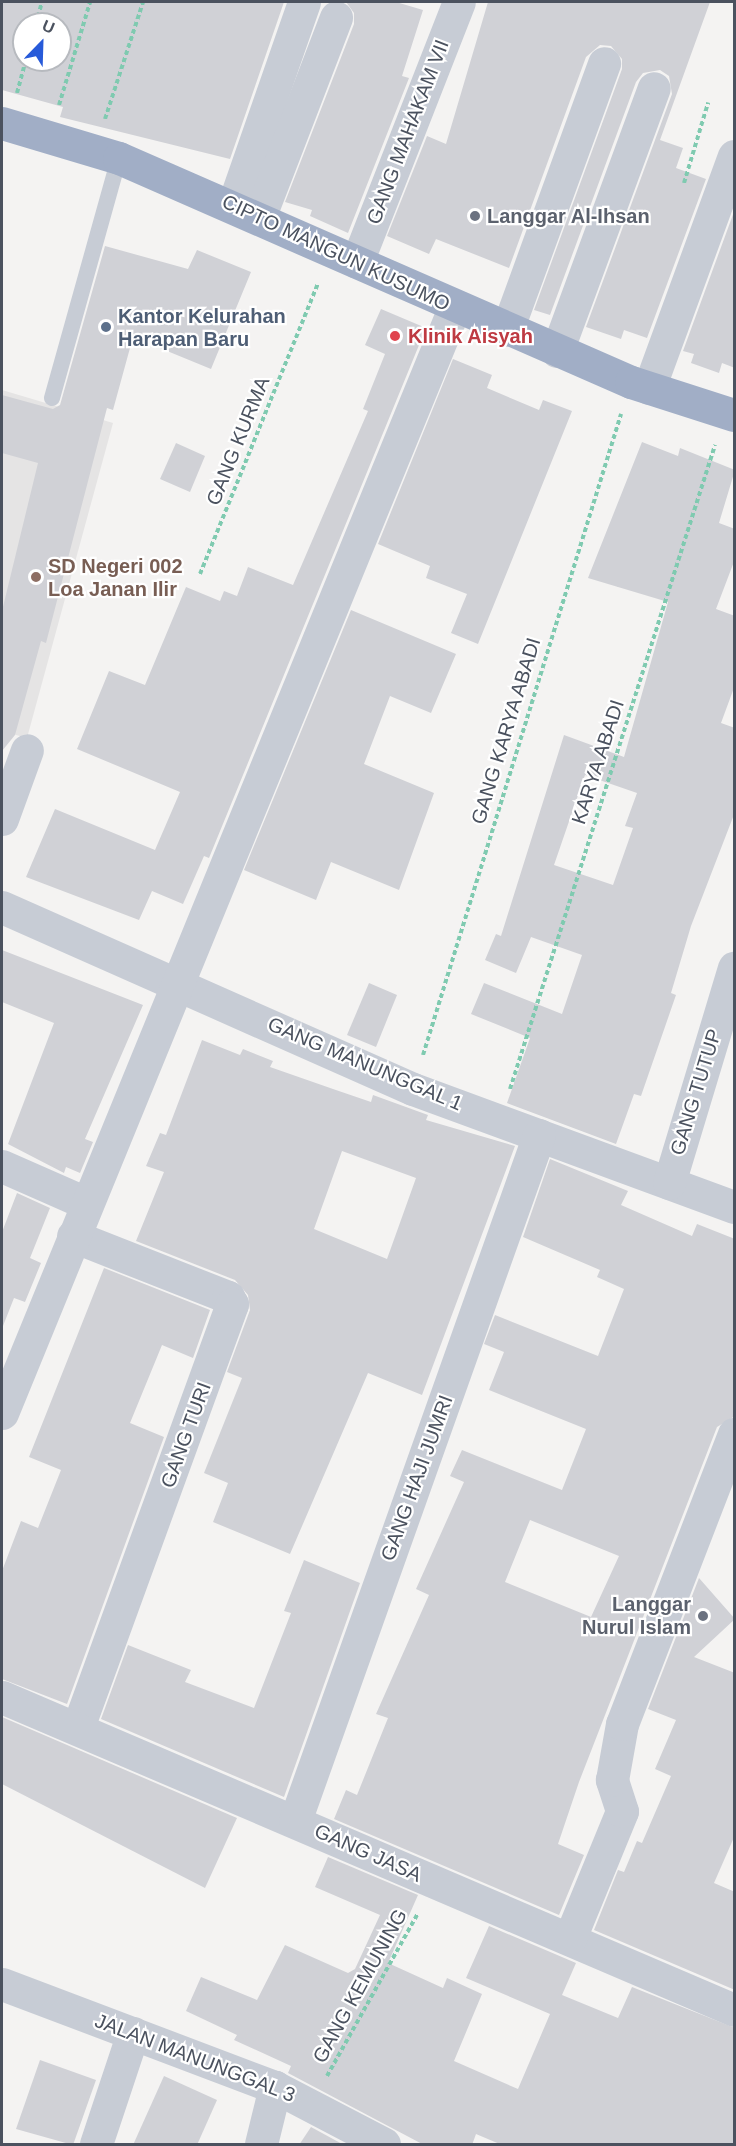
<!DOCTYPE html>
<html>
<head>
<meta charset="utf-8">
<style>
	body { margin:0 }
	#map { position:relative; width:736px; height:2146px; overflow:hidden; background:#f4f3f2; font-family:Helvetica,sans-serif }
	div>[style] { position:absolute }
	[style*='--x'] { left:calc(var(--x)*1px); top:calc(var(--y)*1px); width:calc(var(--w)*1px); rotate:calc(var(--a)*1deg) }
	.education>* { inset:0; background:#e5e4e4 }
	.building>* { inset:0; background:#d0d1d6 }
	.path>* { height:4px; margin-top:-2px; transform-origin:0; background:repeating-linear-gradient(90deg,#7fcab0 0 4.5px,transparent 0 7.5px) }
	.service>* { height:16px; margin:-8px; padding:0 8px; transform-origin:8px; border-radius:8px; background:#c7ccd5 }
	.minor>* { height:33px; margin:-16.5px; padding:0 16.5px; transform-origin:16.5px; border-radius:16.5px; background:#c7ccd5 }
	.trunk>* { height:33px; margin:-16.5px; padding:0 16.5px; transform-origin:16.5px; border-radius:16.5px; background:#a1aec6 }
	.dots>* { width:16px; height:16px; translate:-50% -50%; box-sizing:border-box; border:3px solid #fff; border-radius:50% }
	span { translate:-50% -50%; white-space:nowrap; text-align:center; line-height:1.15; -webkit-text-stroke:4.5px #fff; paint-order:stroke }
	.street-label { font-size:20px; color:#4b525f }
	.worship-label { font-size:20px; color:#5b616d; font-weight:700 }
	.left { translate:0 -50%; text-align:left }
	.right { translate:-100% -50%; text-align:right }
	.service-label { font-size:20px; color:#4e5e75; font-weight:700 }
	.health-label { font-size:20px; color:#be3a42; font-weight:700 }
	.education-label { font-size:20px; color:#785e54; font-weight:700 }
	.frame { position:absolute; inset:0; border:3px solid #4b525f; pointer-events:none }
	.north { position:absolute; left:12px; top:12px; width:60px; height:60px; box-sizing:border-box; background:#fff; border:2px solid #b7babf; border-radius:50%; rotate:23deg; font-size:16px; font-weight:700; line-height:24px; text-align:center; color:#4b525f }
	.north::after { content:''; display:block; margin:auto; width:21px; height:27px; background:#275ad9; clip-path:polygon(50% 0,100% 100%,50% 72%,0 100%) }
</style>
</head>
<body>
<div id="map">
	<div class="education">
		<i style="clip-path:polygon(2px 390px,113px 423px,27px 738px,2px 731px)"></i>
	</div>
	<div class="building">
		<i style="clip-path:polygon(evenodd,2px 2px,284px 2px,230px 159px,60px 117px,63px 107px,2px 90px,2px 2px,24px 24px,60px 24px,60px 60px,24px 60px,24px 24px)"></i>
		<i style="clip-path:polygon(346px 2px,396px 2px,423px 10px,402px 76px,409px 78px,348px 233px,310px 216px,312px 210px,285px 202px,354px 24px,354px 13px)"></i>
		<i style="clip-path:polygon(488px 2px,710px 2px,660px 140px,683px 148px,676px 168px,706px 179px,647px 338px,624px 330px,621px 339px,586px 327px,672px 94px,669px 76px,660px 70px,643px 73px,636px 82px,550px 315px,534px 310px,622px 69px,622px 59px,611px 46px,600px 45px,586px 57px,509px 268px,436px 239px,429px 254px,387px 236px,427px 136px,446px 144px)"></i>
		<i style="clip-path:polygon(735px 209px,735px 368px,722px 363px,719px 373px,691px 363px,694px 354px,683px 351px)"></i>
		<i style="clip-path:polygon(105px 246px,188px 269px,197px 250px,251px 272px,211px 369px,133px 337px,113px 410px,107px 408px,46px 643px,41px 641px,15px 735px,2px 751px,2px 611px,38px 463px,2px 453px,2px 395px,53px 409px,60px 405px)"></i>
		<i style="clip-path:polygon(381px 309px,426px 328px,209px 858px,204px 856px,183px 904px,152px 891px,139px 920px,26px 877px,55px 809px,155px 850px,180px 792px,77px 749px,109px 671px,145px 685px,186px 587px,220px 601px,224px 591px,237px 596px,248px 567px,293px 585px,368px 411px,363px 409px,385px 354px,365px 345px)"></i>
		<i style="clip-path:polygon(453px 359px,492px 375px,487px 388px,539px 410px,543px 400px,572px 411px,478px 644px,451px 633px,467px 594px,426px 578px,430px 566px,378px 544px)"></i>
		<i style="clip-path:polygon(evenodd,642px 442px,678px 456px,680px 448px,735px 470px,719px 523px,735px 529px,735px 559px,716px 609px,735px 616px,735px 685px,721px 723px,735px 728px,735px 812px,691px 926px,671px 993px,676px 995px,641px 1096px,634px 1094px,616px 1144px,507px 1103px,530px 1038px,471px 1014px,484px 983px,562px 1014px,582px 955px,531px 937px,516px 973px,485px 960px,496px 934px,501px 936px,564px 735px,624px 757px,668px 602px,588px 578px,642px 442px,585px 775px,637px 793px,625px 826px,633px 828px,613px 885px,554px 865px,585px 775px)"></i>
		<i style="clip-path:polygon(176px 443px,205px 456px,190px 492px,160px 479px)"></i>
		<i style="clip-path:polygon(351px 610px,456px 654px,431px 713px,390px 696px,364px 764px,434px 793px,399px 890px,331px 862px,316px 900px,244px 870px)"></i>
		<i style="clip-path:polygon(2px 950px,143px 1005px,85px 1139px,93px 1142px,80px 1173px,66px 1167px,64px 1173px,8px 1144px,54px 1023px,2px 1002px)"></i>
		<i style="clip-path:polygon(369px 983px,397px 995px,376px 1047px,347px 1035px)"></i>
		<i style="clip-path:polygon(evenodd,202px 1040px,240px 1055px,243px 1049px,273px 1061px,270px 1067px,333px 1089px,371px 1102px,373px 1095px,428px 1115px,426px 1120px,515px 1146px,422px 1395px,368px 1373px,290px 1554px,213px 1522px,228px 1483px,204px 1473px,242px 1378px,227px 1372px,250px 1310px,248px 1295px,235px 1280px,136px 1241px,164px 1172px,146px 1166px,160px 1133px,166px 1135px,202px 1040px,342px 1151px,416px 1178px,387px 1259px,314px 1229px,342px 1151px)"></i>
		<i style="clip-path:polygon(evenodd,550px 1159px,628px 1191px,621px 1205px,692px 1236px,697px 1224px,735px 1239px,735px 1416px,717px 1427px,579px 1782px,558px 1844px,584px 1855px,559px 1915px,334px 1819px,346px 1790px,357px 1795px,388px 1718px,376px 1714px,429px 1595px,416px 1589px,464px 1482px,450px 1476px,462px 1450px,562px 1490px,586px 1429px,489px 1390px,504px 1352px,484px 1344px,495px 1315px,598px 1356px,624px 1289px,597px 1277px,600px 1270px,523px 1237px,550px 1159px,530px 1520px,619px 1556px,591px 1617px,505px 1582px,530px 1520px)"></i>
		<i style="clip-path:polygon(17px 1193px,50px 1208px,30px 1258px,41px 1263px,25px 1302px,14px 1298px,3px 1326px,2px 1232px)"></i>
		<i style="clip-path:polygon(104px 1268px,210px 1310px,193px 1358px,162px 1345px,130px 1423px,164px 1437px,67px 1704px,2px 1679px,2px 1571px,21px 1521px,38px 1528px,61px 1470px,29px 1457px)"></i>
		<i style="clip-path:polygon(304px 1560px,360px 1583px,284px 1797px,101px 1719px,128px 1645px,191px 1670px,185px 1682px,254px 1708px,291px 1613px,284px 1611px)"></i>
		<i style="clip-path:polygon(699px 1578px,735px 1619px,694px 1657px,735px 1673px,735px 1835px,714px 1883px,735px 1892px,735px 1990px,594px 1930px,618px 1870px,624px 1872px,637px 1841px,642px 1843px,671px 1776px,655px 1769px,676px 1720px,648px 1709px)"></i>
		<i style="clip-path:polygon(2px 1717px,237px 1818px,205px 1888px,2px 1784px)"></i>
		<i style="clip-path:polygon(328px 1857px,418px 1895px,388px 1963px,443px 1988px,447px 1978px,482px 1994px,454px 2061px,518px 2089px,550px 2014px,466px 1978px,489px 1926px,576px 1963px,562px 1995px,618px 2018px,632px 1987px,735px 2028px,735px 2145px,502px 2145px,476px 2134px,472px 2145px,424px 2145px,288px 2073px,291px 2066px,234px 2040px,237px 2035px,186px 2011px,201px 1977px,257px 2000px,285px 1945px,348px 1973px,355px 1969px,380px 1915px,315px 1887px)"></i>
		<i style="clip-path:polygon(40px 2060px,96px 2080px,73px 2145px,16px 2129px)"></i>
		<i style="clip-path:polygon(164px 2076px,217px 2100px,197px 2145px,133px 2145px)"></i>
		<i style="clip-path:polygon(311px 2127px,344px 2145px,299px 2145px)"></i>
	</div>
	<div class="path">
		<i style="--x:36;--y:24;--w:23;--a:-75"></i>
		<i style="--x:17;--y:93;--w:34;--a:-75"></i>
		<i style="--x:59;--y:105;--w:108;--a:-73.2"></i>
		<i style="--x:105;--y:119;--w:123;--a:-72"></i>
		<i style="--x:684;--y:183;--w:84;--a:-73.3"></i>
		<i style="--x:200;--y:574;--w:314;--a:-67.9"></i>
		<i style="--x:423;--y:1055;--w:671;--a:-72.83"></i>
		<i style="--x:510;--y:1089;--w:676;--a:-72.34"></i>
		<i style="--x:327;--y:2076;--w:187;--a:-60.8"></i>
	</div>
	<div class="service">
		<i style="--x:52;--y:398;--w:249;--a:-74.4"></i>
	</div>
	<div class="minor">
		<i style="--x:233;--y:206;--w:216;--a:-70.8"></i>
		<i style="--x:259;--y:218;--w:215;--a:-69"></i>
		<i style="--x:357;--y:262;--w:279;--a:-68.6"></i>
		<i style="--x:507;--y:330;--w:284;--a:-70"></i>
		<i style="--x:557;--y:351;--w:280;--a:-69.8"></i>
		<i style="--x:649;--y:388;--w:247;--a:-69.9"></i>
		<i style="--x:2;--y:819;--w:73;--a:-70.1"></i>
		<i style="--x:2;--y:907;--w:449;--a:23.9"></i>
		<i style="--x:413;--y:1089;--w:342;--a:20.2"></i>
		<i style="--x:2;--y:1166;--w:92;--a:23.8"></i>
		<i style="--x:669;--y:1183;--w:225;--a:-73.2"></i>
		<i style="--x:73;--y:1236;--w:167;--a:21.5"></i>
		<i style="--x:228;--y:1297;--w:8;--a:60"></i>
		<i style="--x:232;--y:1304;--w:451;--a:110"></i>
		<i style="--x:2;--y:1413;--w:1194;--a:-67.75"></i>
		<i style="--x:2;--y:1697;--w:796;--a:23.15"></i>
		<i style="--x:295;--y:1821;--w:728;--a:-70.42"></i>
		<i style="--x:570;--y:1938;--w:137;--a:-67.7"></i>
		<i style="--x:622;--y:1811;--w:33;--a:-108"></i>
		<i style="--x:612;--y:1780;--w:57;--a:-79.9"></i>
		<i style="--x:622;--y:1724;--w:311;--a:-68.9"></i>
		<i style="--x:2;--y:1984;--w:292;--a:20.7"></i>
		<i style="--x:275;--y:2087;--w:123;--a:27.6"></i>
		<i style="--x:96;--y:2144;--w:117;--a:-71.6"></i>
		<i style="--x:261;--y:2144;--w:59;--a:-76.2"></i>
	</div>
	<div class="trunk">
		<i style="--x:2;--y:123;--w:122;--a:16.7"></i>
		<i style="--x:119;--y:158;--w:559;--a:23.63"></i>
		<i style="--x:631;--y:382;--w:108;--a:17.8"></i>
	</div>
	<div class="dots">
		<i style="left:475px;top:216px;background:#6b7280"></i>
		<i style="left:106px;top:327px;background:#5c6f8a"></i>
		<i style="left:395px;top:336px;background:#e0444e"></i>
		<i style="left:36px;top:577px;background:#8d6e63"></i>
		<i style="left:703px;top:1616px;background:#6b7280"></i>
	</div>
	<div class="street-label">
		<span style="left:408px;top:132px;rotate:-69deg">GANG MAHAKAM VII</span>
		<span style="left:336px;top:253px;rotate:25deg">CIPTO MANGUN KUSUMO</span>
		<span style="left:238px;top:441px;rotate:-68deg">GANG KURMA</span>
		<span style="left:506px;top:731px;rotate:-73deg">GANG KARYA ABADI</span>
		<span style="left:598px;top:762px;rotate:-72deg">KARYA ABADI</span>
		<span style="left:365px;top:1064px;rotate:23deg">GANG MANUNGGAL 1</span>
		<span style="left:696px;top:1092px;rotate:-73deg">GANG TUTUP</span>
		<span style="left:186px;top:1435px;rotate:-70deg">GANG TURI</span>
		<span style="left:417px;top:1478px;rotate:-70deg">GANG HAJI JUMRI</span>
		<span style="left:368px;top:1853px;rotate:24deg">GANG JASA</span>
		<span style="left:360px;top:1986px;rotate:-61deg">GANG KEMUNING</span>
		<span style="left:195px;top:2058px;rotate:21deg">JALAN MANUNGGAL 3</span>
	</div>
	<div class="worship-label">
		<span class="left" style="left:487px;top:216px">Langgar Al-Ihsan</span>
		<span class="right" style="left:691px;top:1616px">Langgar<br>Nurul Islam</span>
	</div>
	<div class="service-label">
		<span class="left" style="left:118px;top:328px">Kantor Kelurahan<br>Harapan Baru</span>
	</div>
	<div class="health-label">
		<span class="left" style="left:408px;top:336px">Klinik Aisyah</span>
	</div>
	<div class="education-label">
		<span class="left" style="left:48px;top:578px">SD Negeri 002<br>Loa Janan Ilir</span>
	</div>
	<div class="frame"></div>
	<div class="north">U</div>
</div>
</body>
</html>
